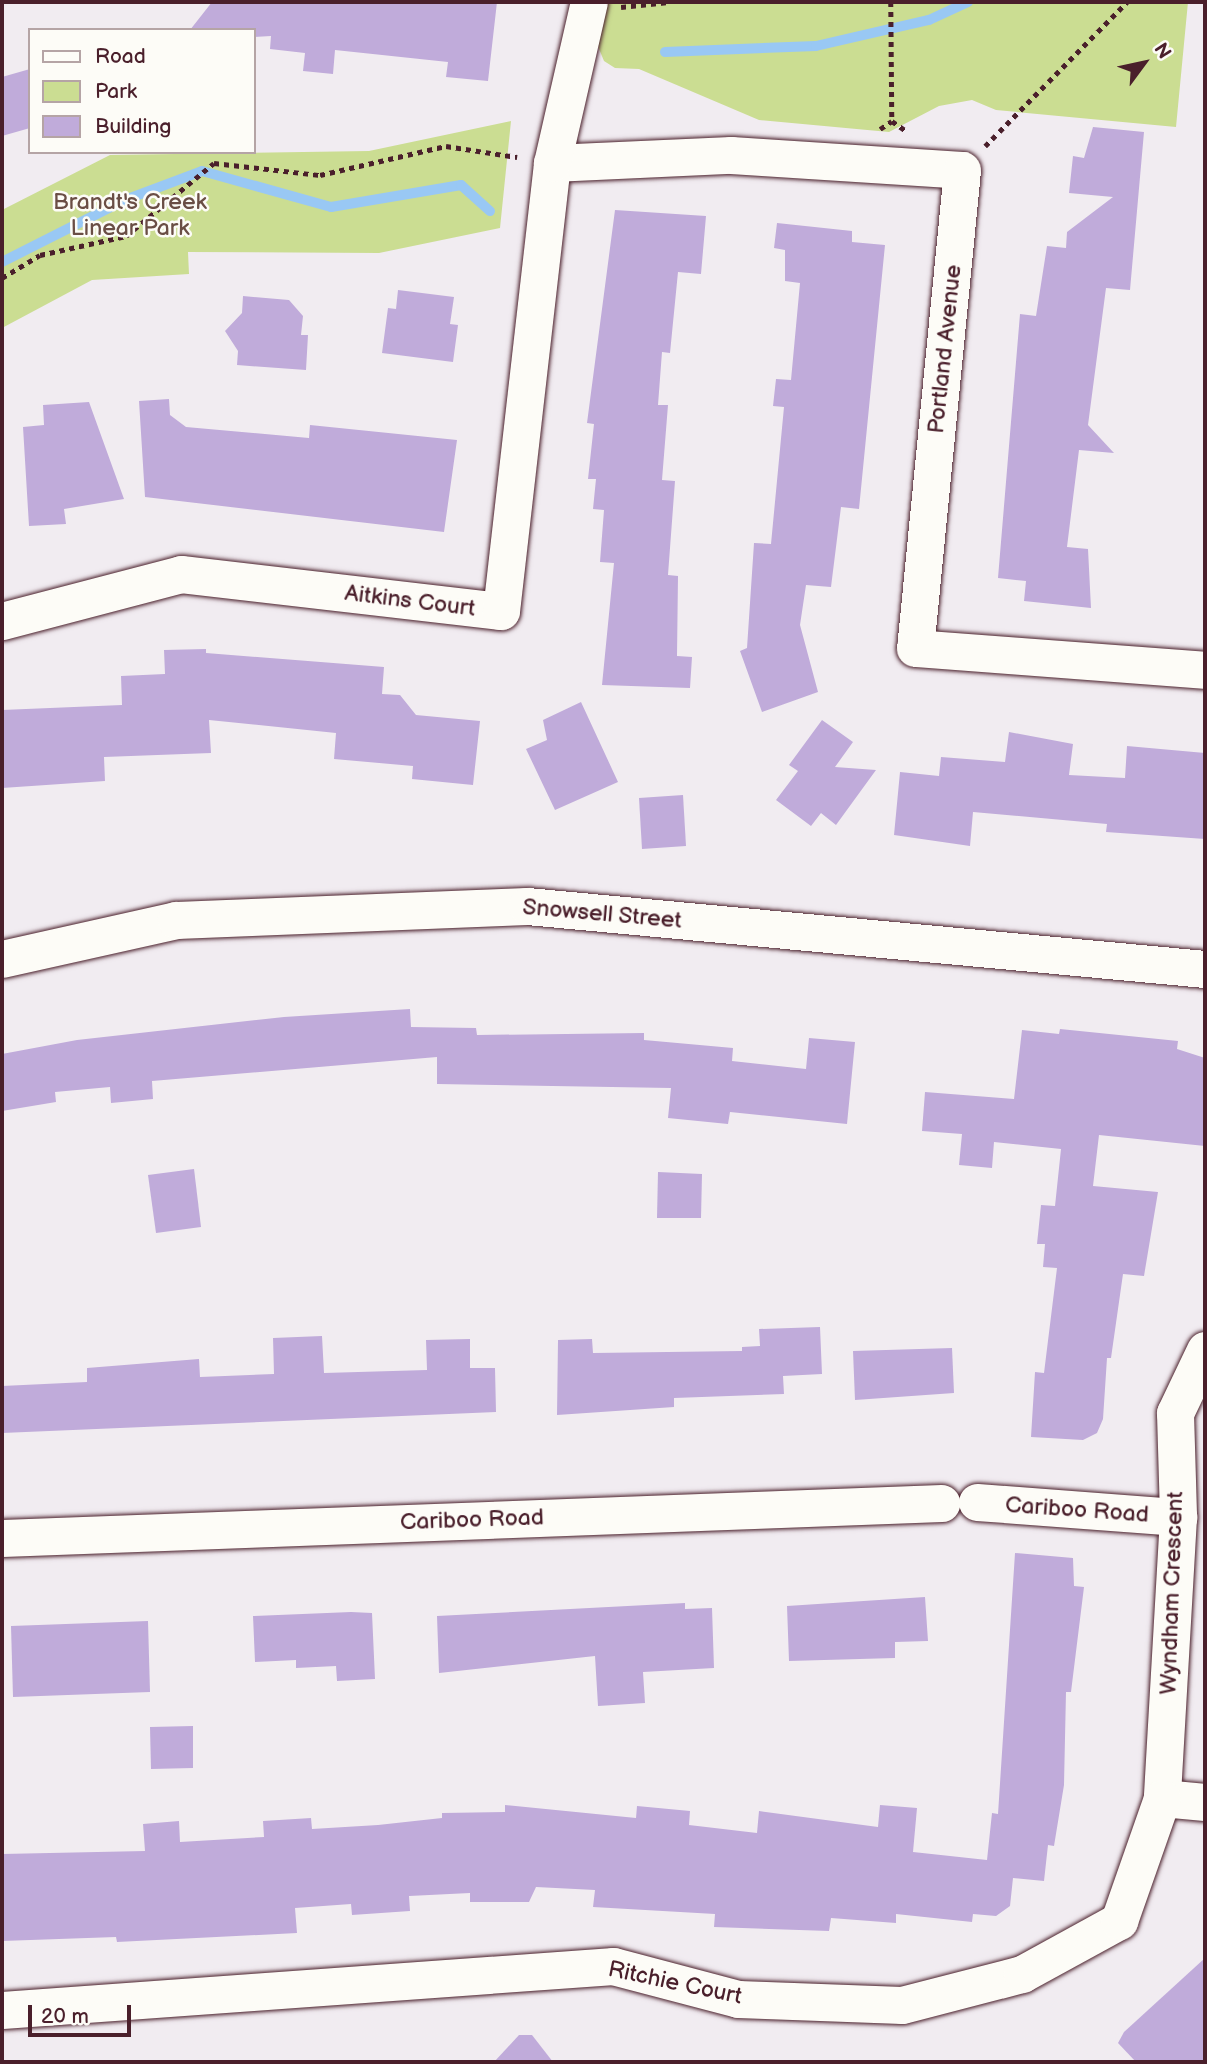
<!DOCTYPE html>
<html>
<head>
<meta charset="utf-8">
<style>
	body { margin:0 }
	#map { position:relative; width:1207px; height:2064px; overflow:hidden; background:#f1ecf1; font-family:"Balsamiq Sans",sans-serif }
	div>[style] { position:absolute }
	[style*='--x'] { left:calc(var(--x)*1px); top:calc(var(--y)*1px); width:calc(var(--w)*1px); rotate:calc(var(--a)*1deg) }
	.green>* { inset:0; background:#cbdd92 }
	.stream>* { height:10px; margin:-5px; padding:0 5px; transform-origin:5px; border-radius:5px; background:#99c8f4 }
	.building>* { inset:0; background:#c0abda }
	.path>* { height:4.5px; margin-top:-2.25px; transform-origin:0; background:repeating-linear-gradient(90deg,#4a1f2b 0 5px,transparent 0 10px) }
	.roads { filter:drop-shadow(0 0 2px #4a1f2b) drop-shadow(0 0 2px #4a1f2b) }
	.minor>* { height:37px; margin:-18.5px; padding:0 18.5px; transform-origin:18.5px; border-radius:18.5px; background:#fdfcf7 }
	span { translate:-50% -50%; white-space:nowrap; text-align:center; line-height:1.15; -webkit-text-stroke:5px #fdfcf7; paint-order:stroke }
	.park-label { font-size:23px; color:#6a4e45 }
	.street-label { font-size:23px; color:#4a1f2b }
	.frame { position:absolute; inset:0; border:4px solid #4a1f2b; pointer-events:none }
	.legend { position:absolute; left:28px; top:28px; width:228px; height:126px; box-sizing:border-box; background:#fdfcf7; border:2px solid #b5a4a5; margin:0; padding:9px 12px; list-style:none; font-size:21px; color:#4a1f2b }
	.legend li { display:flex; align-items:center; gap:14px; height:35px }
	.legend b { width:35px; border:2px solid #b5a4a5 }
	.north { position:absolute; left:1109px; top:28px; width:70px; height:70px; -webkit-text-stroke:5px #fdfcf7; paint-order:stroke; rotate:57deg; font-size:19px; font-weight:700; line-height:28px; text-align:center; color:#4a1f2b }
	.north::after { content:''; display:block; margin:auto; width:24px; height:32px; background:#4a1f2b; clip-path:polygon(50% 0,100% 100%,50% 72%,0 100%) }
	.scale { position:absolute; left:28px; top:2005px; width:103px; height:32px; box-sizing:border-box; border:4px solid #4a1f2b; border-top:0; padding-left:9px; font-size:21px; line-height:24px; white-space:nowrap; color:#4a1f2b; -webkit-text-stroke:5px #fdfcf7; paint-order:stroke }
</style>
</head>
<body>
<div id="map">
	<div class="green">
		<i style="clip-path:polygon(601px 2px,1188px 2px,1176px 127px,996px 110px,972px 100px,939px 106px,889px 132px,759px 120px,639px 69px,615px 68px,604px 61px,597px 44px)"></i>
		<i style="clip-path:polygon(511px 121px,500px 228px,379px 253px,188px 252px,189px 274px,92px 280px,2px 328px,2px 210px,110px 155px,369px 151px)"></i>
	</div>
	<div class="stream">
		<i style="--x:665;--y:52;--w:151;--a:-2.3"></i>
		<i style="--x:816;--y:46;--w:116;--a:-13"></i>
		<i style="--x:929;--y:20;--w:43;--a:-24.8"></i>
		<i style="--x:2;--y:262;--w:138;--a:-26.8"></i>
		<i style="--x:125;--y:200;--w:82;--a:-20.6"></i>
		<i style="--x:202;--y:171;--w:134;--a:15.6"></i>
		<i style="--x:331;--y:207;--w:132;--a:-9.6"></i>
		<i style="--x:461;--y:185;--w:39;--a:42"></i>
	</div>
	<div class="building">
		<i style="clip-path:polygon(212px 2px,497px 2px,488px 81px,446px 77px,448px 62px,335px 50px,333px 74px,303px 71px,305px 53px,270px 49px,271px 36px,254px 37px,254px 30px,190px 30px)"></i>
		<i style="clip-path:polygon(30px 69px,30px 128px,2px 136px,2px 77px)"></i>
		<i style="clip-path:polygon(1093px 127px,1144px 132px,1130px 290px,1106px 288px,1088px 425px,1114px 453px,1079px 450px,1067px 547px,1088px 549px,1091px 608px,1024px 601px,1026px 581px,998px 578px,1020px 314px,1036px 316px,1047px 246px,1066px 248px,1067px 232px,1113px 197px,1069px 193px,1073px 156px,1084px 158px)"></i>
		<i style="clip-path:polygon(615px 210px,706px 216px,701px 274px,678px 272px,670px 353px,662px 352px,658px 405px,668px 405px,662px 480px,675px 481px,668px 575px,678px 576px,677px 656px,692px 657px,690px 688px,602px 685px,614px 563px,600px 562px,604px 510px,593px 509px,596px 479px,588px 479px,594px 424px,587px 423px)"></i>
		<i style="clip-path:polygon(777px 223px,852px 231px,852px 242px,885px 245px,859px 509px,841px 507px,831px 587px,806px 585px,800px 625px,818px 692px,762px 712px,740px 651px,747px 648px,754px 543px,771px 544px,784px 407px,773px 406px,776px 379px,791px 380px,800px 283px,785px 281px,785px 250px,774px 248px)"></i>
		<i style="clip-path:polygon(398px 290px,454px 297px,450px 324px,458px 325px,453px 362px,382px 353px,388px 308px,396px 309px)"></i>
		<i style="clip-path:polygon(243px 296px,289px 300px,303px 316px,301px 335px,308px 335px,306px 370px,237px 365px,238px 351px,225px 331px,242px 313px)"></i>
		<i style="clip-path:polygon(169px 399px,170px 415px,186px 427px,309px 438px,310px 425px,457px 440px,444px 532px,145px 497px,139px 401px)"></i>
		<i style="clip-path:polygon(89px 402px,124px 499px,64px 509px,66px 524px,29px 526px,23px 427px,44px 425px,43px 405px)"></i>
		<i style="clip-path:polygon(206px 649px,206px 653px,384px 667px,382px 694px,400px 695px,416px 715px,480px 721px,473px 785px,412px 779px,413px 766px,334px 759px,336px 733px,209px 720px,211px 753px,104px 757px,105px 781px,2px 788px,2px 710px,122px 705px,121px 676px,165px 674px,164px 650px)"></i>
		<i style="clip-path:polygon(581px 702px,618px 782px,555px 810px,526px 749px,547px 740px,543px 720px)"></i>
		<i style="clip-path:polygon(822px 720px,853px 742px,835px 767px,876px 770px,836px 825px,821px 813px,811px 826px,776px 800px,798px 771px,789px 765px)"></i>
		<i style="clip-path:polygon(1009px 732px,1073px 744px,1069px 775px,1125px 778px,1127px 746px,1205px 753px,1205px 839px,1106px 832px,1107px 824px,973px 812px,970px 846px,894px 835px,900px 772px,939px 776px,941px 757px,1005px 762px)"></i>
		<i style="clip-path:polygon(683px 795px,686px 846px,642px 849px,639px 798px)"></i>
		<i style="clip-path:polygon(410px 1009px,411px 1027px,476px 1028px,477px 1035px,644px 1033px,644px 1040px,733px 1048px,732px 1061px,806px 1069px,809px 1038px,855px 1042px,847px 1124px,730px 1112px,728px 1124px,668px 1118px,671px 1088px,437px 1084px,437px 1057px,152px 1081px,153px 1099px,111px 1103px,110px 1087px,55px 1092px,56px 1102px,2px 1111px,2px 1054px,77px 1040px,284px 1017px)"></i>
		<i style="clip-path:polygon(1060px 1029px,1178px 1041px,1177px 1049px,1205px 1058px,1205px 1146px,1099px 1135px,1093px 1186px,1158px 1192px,1144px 1276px,1123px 1274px,1111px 1358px,1107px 1358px,1103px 1419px,1097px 1433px,1083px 1440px,1031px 1437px,1035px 1372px,1044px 1373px,1057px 1268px,1043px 1267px,1045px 1244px,1037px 1244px,1041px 1205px,1055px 1206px,1061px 1149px,994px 1142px,992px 1168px,959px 1165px,962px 1134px,922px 1131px,925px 1092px,1014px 1099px,1022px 1030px,1059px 1034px)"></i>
		<i style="clip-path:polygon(194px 1169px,201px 1227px,156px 1233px,148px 1175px)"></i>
		<i style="clip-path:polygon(658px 1172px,702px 1174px,701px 1218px,657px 1218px)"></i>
		<i style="clip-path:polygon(820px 1327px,822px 1374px,783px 1376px,784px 1394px,674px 1398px,674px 1407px,557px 1415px,558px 1340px,592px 1339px,593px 1353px,742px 1351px,742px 1347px,760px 1346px,759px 1329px)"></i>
		<i style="clip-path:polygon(322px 1336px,324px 1373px,427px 1370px,426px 1340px,470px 1339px,470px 1368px,495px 1368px,496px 1412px,2px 1433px,2px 1386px,87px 1382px,87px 1368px,199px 1359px,200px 1377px,274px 1374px,273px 1338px)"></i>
		<i style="clip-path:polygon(952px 1348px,954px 1393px,855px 1400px,853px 1351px)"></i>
		<i style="clip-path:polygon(1015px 1553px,1073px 1558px,1074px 1586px,1084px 1587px,1071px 1692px,1066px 1692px,1064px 1785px,1054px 1846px,1048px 1845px,1044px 1881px,1013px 1878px,1010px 1906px,996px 1916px,973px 1914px,972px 1922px,896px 1914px,896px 1923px,831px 1918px,829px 1931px,714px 1927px,715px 1914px,593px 1907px,595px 1890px,536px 1887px,529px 1902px,470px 1902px,470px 1893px,409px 1896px,410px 1911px,352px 1915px,351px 1904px,295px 1908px,297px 1933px,117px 1942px,116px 1937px,2px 1941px,2px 1854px,145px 1851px,143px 1824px,179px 1821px,180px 1842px,264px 1837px,263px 1821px,311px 1818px,312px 1829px,378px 1825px,442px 1818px,442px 1813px,505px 1812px,505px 1805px,636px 1818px,637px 1806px,690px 1811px,689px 1825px,757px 1833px,759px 1811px,878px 1827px,880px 1805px,917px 1808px,913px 1852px,987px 1860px,992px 1813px,998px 1814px)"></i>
		<i style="clip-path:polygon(925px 1597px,928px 1641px,895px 1642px,895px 1658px,789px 1661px,787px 1606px)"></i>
		<i style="clip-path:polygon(685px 1603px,685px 1609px,712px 1608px,714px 1668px,643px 1672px,645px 1703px,598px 1706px,595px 1656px,439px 1673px,437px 1616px)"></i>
		<i style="clip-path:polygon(351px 1612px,372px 1613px,375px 1679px,337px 1681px,336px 1666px,296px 1668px,296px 1660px,255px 1662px,253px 1616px)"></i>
		<i style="clip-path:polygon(148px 1621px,150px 1692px,13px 1697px,11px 1626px)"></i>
		<i style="clip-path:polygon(193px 1726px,193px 1768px,151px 1769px,150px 1727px)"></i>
		<i style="clip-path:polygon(1205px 1958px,1205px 2062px,1136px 2062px,1118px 2043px,1124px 2032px)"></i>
		<i style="clip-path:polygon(519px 2035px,532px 2035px,553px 2062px,494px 2062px)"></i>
	</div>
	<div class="path">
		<i style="--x:891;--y:2;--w:119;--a:89.5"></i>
		<i style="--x:621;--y:7;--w:48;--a:-5.9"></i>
		<i style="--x:880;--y:129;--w:14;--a:-34"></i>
		<i style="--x:892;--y:121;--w:16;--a:35"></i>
		<i style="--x:985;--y:146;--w:202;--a:-45.4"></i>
		<i style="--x:2;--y:278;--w:44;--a:-31.2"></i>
		<i style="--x:40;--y:255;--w:88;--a:-12.5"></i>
		<i style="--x:126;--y:236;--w:114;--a:-39.7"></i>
		<i style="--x:214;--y:163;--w:107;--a:6.5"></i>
		<i style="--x:320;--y:175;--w:129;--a:-13"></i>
		<i style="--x:446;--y:146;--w:72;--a:8.8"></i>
	</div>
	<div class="roads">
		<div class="minor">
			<i style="--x:552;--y:163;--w:179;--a:-2.6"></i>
			<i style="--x:731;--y:155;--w:231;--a:3.7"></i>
			<i style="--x:962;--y:170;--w:480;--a:95.6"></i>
			<i style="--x:915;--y:648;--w:291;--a:4.3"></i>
			<i style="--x:2;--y:621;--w:185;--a:-14.7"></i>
			<i style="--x:181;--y:574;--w:322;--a:6.6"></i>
			<i style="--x:501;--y:611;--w:451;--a:-83.5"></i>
			<i style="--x:552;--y:163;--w:165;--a:-77.1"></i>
			<i style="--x:2;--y:959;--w:178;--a:-12.6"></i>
			<i style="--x:176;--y:920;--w:351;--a:-2.3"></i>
			<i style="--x:527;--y:906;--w:681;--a:5.31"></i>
			<i style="--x:1205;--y:1350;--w:70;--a:115.5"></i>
			<i style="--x:1175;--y:1413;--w:104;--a:88.3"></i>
			<i style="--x:1178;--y:1517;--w:281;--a:93.3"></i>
			<i style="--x:1162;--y:1798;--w:43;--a:5.3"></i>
			<i style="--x:977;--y:1502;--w:202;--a:4.3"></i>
			<i style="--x:2;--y:1538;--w:940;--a:-2.13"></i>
			<i style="--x:2;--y:2010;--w:613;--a:-4.12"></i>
			<i style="--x:613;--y:1966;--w:129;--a:14.8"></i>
			<i style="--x:738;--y:1999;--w:164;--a:2.1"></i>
			<i style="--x:902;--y:2005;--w:124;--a:-14.5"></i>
			<i style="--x:1022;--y:1974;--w:111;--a:-28.7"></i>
			<i style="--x:1119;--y:1921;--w:130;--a:-70.7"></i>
		</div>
	</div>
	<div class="park-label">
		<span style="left:130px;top:215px">Brandt's Creek<br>Linear Park</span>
	</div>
	<div class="street-label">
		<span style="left:945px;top:349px;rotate:-84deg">Portland Avenue</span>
		<span style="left:410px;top:601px;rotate:7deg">Aitkins Court</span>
		<span style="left:602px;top:914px;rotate:5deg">Snowsell Street</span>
		<span style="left:1077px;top:1510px;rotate:4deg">Cariboo Road</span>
		<span style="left:472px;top:1520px;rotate:-2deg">Cariboo Road</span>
		<span style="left:1172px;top:1593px;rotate:-88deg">Wyndham Crescent</span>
		<span style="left:675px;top:1983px;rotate:12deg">Ritchie Court</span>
	</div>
	<div class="frame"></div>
	<ul class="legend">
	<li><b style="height:9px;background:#fdfcf7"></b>Road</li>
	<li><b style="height:19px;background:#cbdd92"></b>Park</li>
	<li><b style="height:19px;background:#c0abda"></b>Building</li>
	</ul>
	<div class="north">N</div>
	<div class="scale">20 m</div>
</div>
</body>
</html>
